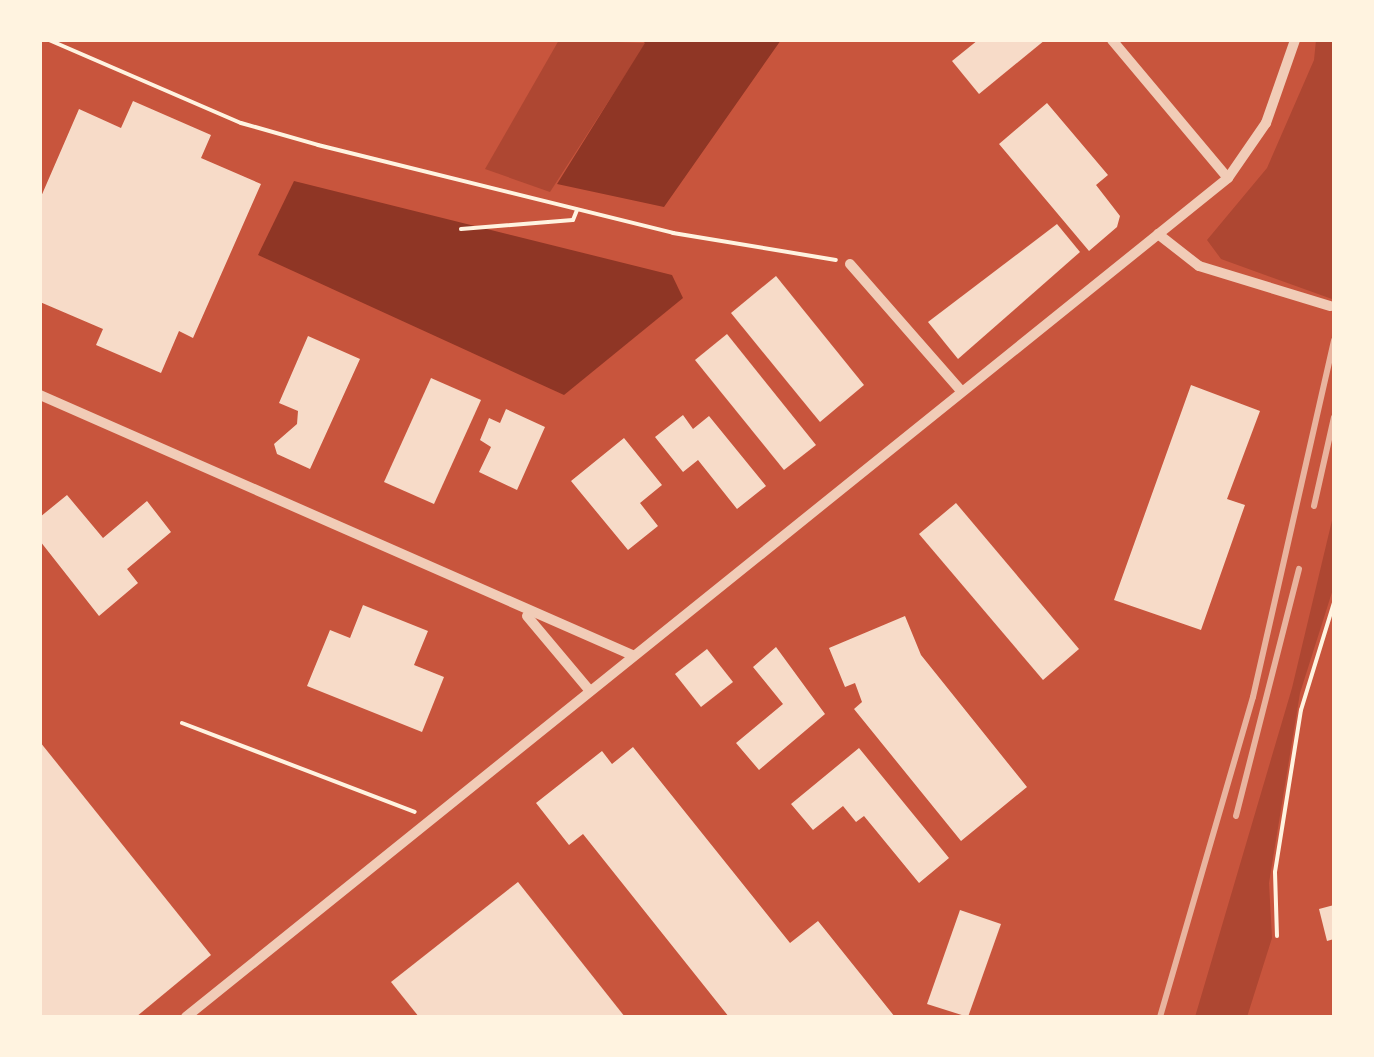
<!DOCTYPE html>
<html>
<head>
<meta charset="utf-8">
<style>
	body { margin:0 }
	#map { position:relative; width:1374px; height:1057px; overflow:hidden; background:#c8553d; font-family:"Noto Sans",sans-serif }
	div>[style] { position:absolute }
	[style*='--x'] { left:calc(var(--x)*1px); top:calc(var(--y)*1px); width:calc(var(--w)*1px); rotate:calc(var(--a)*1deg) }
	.green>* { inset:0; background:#ae4732 }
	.water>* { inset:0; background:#8f3625 }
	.building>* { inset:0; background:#f7dbc8 }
	.path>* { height:4px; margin:-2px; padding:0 2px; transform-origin:2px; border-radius:2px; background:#fff3e0 }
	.minor>* { height:10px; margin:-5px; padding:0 5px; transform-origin:5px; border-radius:5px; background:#f1ccb7 }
	.rail>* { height:6px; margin:-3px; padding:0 3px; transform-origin:3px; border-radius:3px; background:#e9b49f }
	span { translate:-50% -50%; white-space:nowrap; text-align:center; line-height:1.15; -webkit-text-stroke:8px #fff3e0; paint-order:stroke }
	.frame { position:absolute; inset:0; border:42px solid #fff3e0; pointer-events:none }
</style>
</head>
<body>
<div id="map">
	<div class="green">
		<i style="clip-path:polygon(559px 40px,646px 43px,550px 192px,485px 169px)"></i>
		<i style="clip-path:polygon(1316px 40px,1334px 40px,1332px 299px,1221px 259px,1207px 240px,1267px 168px,1314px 60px)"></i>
		<i style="clip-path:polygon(1334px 512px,1334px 586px,1300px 693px,1269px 883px,1272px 938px,1247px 1017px,1195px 1017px,1292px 688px)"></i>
	</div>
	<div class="water">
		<i style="clip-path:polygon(641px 40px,781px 40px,664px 207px,557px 184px,645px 43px)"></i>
		<i style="clip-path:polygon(294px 181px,672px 275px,683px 298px,564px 395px,258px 255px)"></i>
	</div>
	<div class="building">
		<i style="clip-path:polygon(978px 40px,1045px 40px,979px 94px,952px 61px)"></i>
		<i style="clip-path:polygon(133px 101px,211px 135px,201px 158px,261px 184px,193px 338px,179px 331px,161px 373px,96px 345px,103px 329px,40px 302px,40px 199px,79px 109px,121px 128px)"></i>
		<i style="clip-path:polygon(1047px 103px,1108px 175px,1096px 185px,1120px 216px,1117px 227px,1089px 251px,999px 144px)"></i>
		<i style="clip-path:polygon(1057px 224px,1080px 252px,958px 359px,928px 322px)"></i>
		<i style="clip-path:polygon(776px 276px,864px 385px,820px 422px,731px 313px)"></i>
		<i style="clip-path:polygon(727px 334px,816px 445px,784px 470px,695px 360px)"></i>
		<i style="clip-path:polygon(308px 336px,360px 359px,310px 469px,277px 454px,274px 444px,297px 424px,298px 411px,279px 403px)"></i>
		<i style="clip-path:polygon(431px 378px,481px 400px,434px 504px,384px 482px)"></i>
		<i style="clip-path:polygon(1191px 385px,1260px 411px,1227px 499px,1245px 505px,1201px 630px,1114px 600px)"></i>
		<i style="clip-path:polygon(506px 409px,545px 427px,517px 490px,479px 472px,491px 447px,480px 440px,489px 418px,500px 423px)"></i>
		<i style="clip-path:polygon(683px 415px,693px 429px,709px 416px,766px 486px,737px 509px,698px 460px,683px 472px,655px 437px)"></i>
		<i style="clip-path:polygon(624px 438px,662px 485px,640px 503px,658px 526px,628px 550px,571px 481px)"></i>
		<i style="clip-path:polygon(67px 495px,103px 538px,147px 501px,171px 532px,127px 569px,138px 583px,99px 616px,40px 541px,40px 517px)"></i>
		<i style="clip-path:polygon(956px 503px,1079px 649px,1043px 680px,919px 534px)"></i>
		<i style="clip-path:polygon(363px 605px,428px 631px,414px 665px,444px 677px,422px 732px,307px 686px,330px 630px,350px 638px)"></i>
		<i style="clip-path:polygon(905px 616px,921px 655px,1027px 787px,961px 841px,854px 709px,862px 702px,855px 683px,845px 687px,829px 648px)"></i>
		<i style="clip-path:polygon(776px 647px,825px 714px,759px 770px,736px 743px,783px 704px,753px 667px)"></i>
		<i style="clip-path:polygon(707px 649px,733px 682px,701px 707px,675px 674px)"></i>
		<i style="clip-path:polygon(40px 742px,211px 955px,136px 1017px,40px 1017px)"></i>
		<i style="clip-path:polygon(633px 747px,790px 943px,818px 921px,895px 1017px,729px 1017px,583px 834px,569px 845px,536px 803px,602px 751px,612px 764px)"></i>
		<i style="clip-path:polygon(859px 748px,949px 858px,919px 883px,864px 816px,856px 822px,843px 806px,813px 830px,791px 804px)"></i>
		<i style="clip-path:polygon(518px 882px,625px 1017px,419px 1017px,391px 982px)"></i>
		<i style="clip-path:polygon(1334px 905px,1334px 939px,1327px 941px,1319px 909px)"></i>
		<i style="clip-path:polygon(960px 910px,1001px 924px,968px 1017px,927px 1004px)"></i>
	</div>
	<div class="path">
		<i style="--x:49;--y:40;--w:209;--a:23.4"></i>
		<i style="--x:241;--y:123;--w:80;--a:15.9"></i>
		<i style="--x:318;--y:145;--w:366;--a:13.9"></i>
		<i style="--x:673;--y:233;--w:165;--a:9.4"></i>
		<i style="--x:461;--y:229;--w:112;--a:-4.6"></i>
		<i style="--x:573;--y:220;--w:11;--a:-68"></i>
		<i style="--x:182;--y:723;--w:249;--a:20.9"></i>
		<i style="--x:1277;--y:936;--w:64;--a:-91.8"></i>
		<i style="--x:1275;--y:872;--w:164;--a:-80.9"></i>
		<i style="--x:1301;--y:710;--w:112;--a:-72.9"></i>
	</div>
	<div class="minor">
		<i style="--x:1112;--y:40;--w:180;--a:50"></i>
		<i style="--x:1158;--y:234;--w:52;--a:38"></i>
		<i style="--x:1199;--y:266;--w:137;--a:17"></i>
		<i style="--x:850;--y:264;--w:169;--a:48.8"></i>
		<i style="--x:40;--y:395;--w:647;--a:23.71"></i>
		<i style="--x:527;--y:616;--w:98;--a:50"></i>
		<i style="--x:186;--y:1017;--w:1338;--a:-38.84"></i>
		<i style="--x:1228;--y:178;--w:67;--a:-55.4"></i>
		<i style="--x:1266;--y:123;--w:88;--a:-70.7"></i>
	</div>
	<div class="rail">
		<i style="--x:1314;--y:506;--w:91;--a:-77.3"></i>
		<i style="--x:1236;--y:816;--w:255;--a:-75.7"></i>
		<i style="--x:1160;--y:1017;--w:333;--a:-73.8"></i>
		<i style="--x:1253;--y:697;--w:366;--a:-77.2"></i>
	</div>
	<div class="frame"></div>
</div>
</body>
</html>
